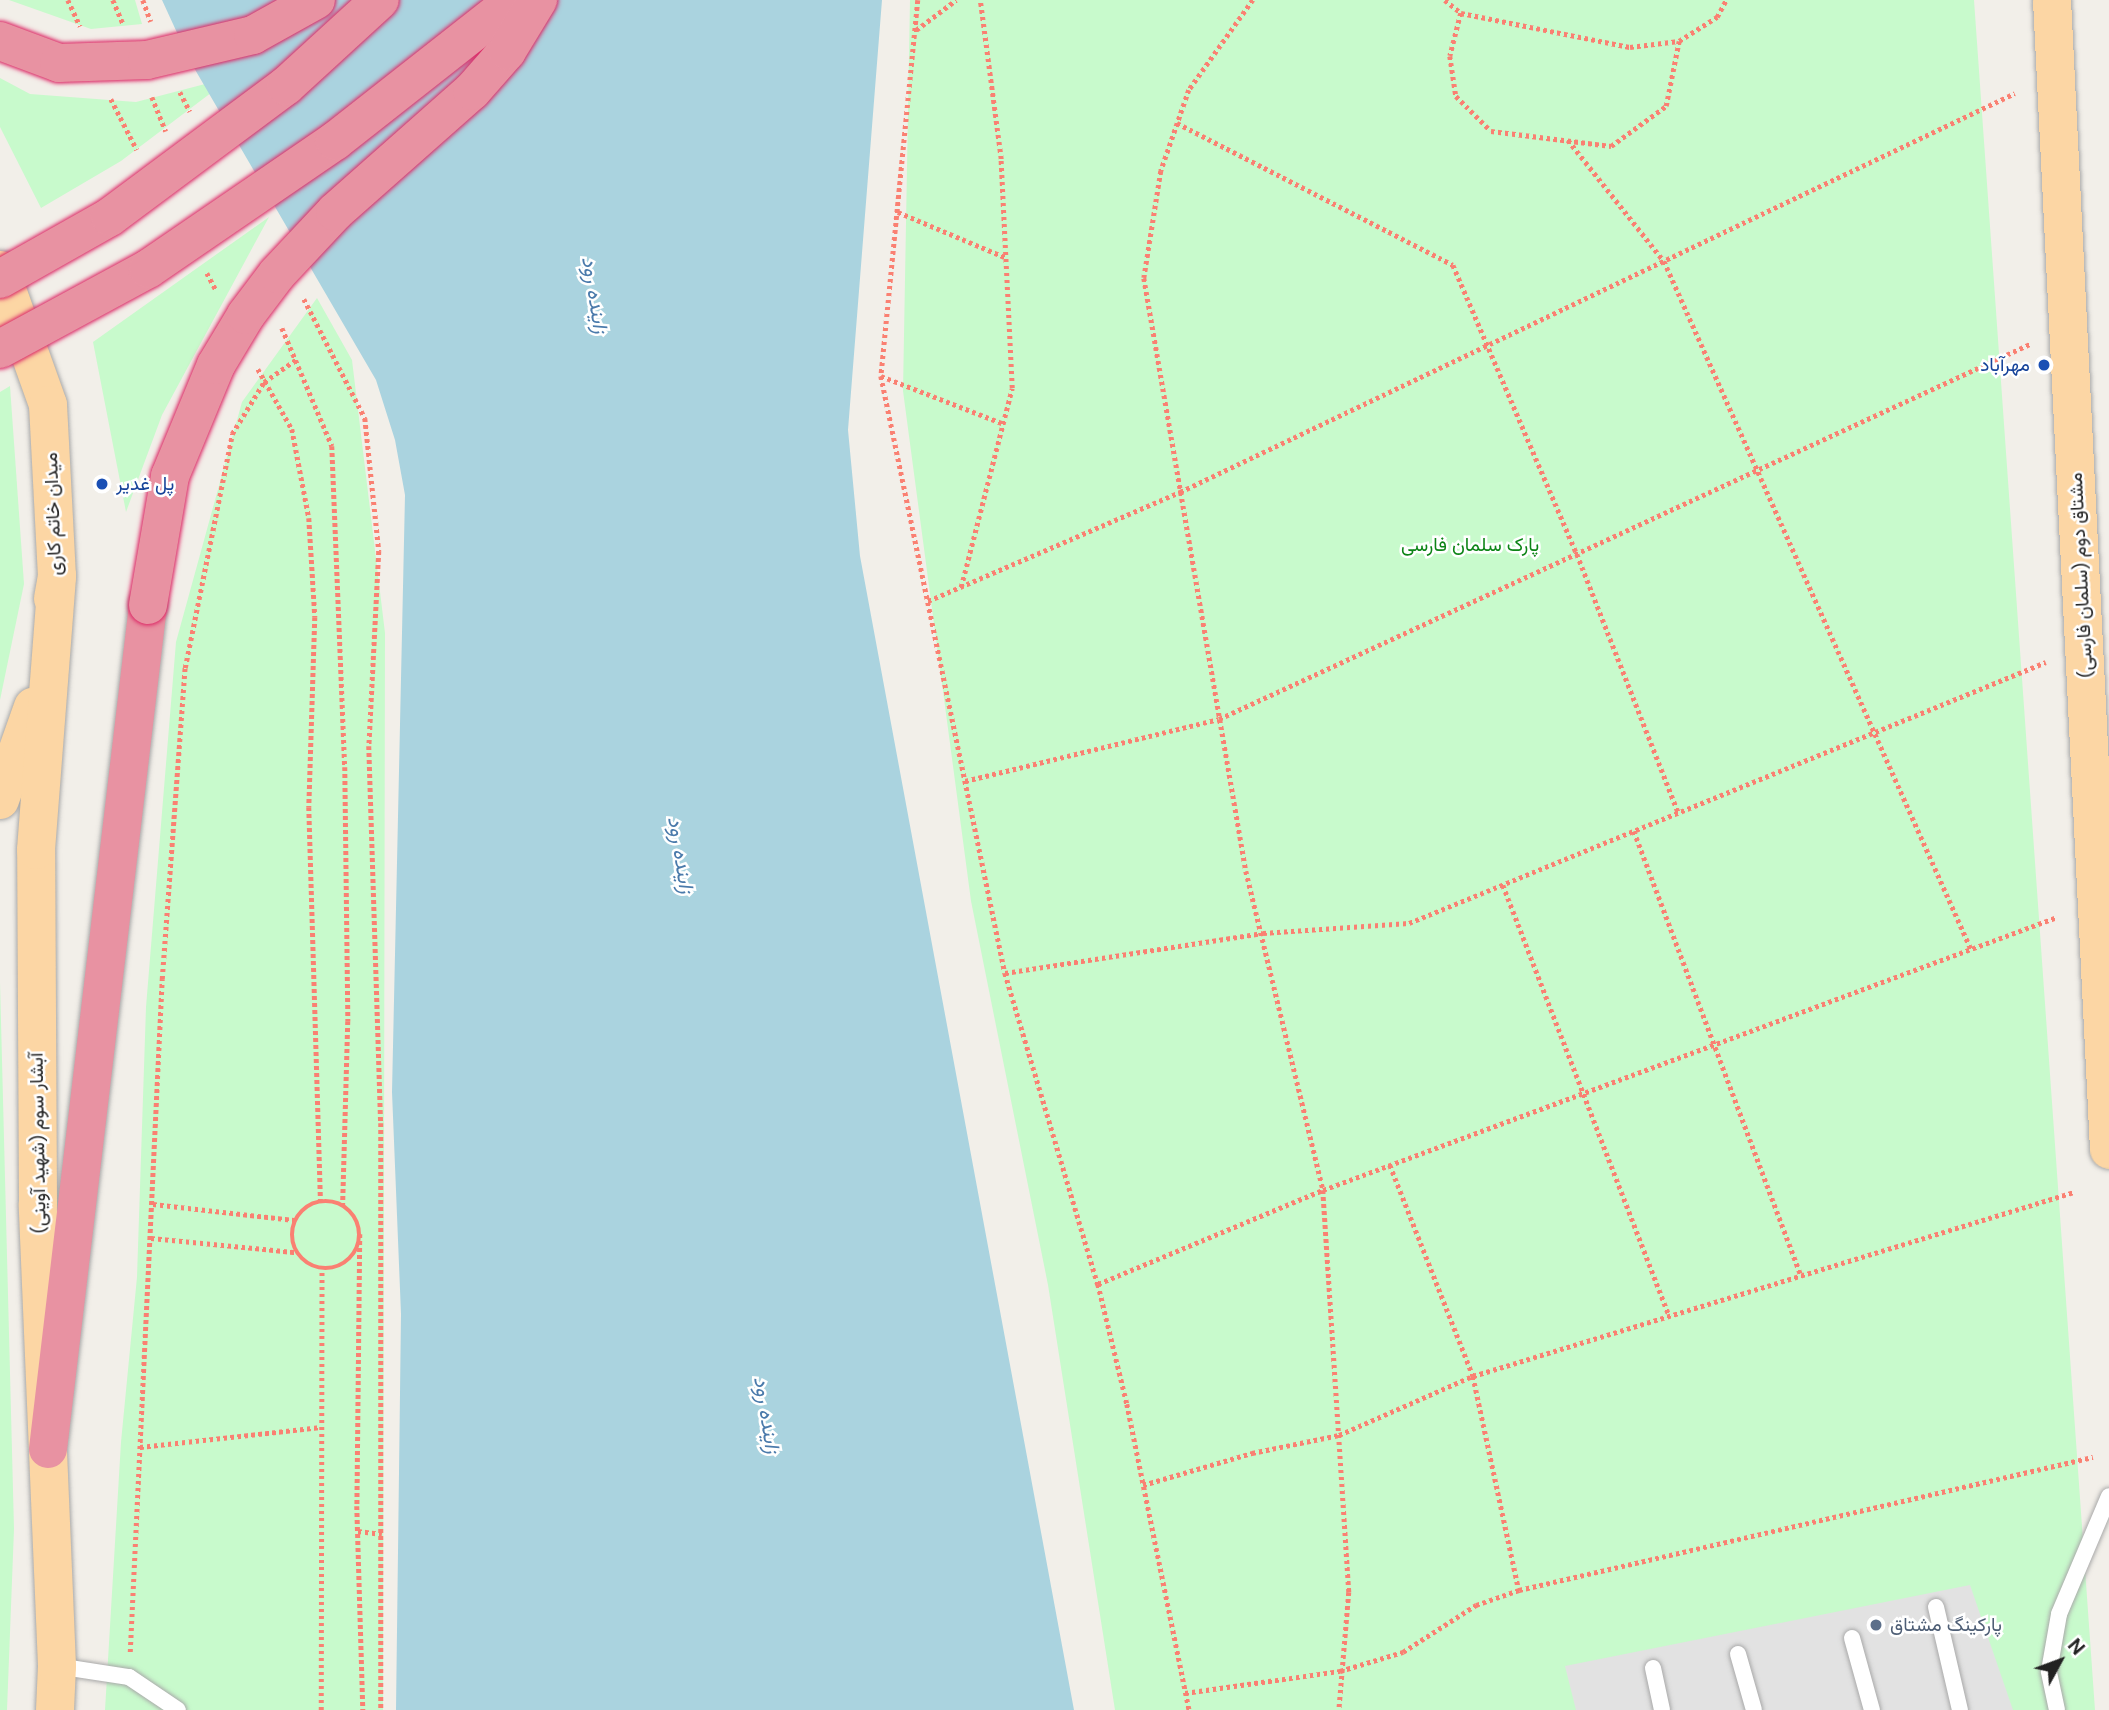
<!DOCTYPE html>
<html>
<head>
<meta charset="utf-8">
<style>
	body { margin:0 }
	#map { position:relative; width:2109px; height:1710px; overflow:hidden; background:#f2efe9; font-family:"DM Sans",Vazirmatn,sans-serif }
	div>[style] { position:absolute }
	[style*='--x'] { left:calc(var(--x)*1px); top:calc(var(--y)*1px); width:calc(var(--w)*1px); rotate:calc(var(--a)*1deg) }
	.park>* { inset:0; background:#c8facc }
	.parking>* { inset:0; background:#e2e2e2 }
	.water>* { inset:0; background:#aad3df }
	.path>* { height:4.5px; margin-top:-2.25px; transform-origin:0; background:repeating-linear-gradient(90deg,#fa8072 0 3.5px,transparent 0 7px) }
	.path>.ring { margin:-2.25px; padding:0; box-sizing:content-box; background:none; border:4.5px solid #fa8072; border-radius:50% }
	.roads { filter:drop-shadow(0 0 2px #a9a9a9) drop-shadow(0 0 2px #a9a9a9) }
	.lane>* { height:16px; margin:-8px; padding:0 8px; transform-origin:8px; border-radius:8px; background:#fff }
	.primary>* { height:38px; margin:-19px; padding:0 19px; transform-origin:19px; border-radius:19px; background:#fcd6a4 }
	.highway>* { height:38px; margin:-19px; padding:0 19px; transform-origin:19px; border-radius:19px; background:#e892a2 }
	.bridges { filter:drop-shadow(0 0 2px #dc2a67) drop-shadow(0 0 2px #dc2a67) }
	.highway-bridge>* { height:38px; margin:-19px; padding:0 19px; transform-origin:19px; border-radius:19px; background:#e892a2 }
	.dots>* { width:19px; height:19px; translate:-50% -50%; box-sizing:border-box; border:4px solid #fff; border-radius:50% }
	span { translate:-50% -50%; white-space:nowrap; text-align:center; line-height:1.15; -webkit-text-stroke:5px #fff; paint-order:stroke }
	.transit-label { font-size:19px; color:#164399 }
	.right { translate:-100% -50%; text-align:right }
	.left { translate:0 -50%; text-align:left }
	.street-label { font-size:19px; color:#222 }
	.park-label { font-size:19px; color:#0c8416 }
	.service-label { font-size:19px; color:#4e5e75 }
	.water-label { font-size:21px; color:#4a7aab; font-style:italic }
	.north { position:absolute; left:2025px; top:1626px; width:70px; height:70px; -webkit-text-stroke:5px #fff; paint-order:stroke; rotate:49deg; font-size:19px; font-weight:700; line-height:28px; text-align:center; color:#222 }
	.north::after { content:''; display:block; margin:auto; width:24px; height:32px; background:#222; clip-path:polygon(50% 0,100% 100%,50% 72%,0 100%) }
</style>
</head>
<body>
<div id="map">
	<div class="park">
		<i style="clip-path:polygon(9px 0,135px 0,142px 24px,91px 29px)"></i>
		<i style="clip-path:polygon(910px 0,1974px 0,2095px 1710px,1115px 1710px,1048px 1285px,971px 901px,903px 391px)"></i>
		<i style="clip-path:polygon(232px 77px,121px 161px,41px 208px,0 127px,0 78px,30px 94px,136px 102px)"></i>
		<i style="clip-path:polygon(269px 217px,162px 415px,126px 512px,93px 342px)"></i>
		<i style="clip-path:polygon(317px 298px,352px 360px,385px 633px,383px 1710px,105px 1710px,121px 1442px,137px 1277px,146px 1007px,176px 642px,242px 402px)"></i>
		<i style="clip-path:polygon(10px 386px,24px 584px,0 700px,0 392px)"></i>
		<i style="clip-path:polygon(0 982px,14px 1529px,7px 1710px,0 1710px)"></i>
	</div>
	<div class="parking">
		<i style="clip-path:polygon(1970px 1585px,2013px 1710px,1576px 1710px,1565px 1666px)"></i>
	</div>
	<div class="water">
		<i style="clip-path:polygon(162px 0,882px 0,848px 430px,860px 556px,1074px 1710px,396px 1710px,401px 1314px,392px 1092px,405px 495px,395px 440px,376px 380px,190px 61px)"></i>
	</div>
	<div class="path">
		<i style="--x:68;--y:0;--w:29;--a:65"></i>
		<i style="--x:113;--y:0;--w:26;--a:67"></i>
		<i style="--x:143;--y:0;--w:23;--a:70"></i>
		<i style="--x:918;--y:0;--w:378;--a:95.6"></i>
		<i style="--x:881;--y:376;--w:610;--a:78.27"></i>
		<i style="--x:1005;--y:973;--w:325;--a:73.4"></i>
		<i style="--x:1098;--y:1284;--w:123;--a:76.4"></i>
		<i style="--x:1127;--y:1404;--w:312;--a:78.5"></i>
		<i style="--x:1253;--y:0;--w:110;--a:125.4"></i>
		<i style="--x:1189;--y:90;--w:86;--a:109.1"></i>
		<i style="--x:1161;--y:171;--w:108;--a:99"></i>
		<i style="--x:1144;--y:278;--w:602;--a:80.24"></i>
		<i style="--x:1246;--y:871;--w:328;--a:76.4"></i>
		<i style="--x:1323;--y:1190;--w:403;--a:86.3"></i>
		<i style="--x:1349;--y:1592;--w:118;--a:94.8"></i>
		<i style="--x:1445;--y:0;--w:21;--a:39"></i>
		<i style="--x:1461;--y:13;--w:172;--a:11.4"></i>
		<i style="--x:1630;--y:47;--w:49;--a:-7"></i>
		<i style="--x:1679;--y:41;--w:45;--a:-32.3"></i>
		<i style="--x:1717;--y:17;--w:19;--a:-62"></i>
		<i style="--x:1461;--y:13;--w:44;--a:104.3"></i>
		<i style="--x:1450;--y:56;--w:40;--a:81.5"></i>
		<i style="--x:1456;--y:96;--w:49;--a:45"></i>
		<i style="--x:1491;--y:131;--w:121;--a:7.1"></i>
		<i style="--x:1611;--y:146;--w:68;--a:-36"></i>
		<i style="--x:1666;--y:106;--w:66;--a:-78.7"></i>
		<i style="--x:916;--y:30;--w:50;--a:-36.9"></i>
		<i style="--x:180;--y:92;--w:22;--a:63"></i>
		<i style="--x:152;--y:97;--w:37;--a:68"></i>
		<i style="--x:111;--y:99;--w:57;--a:63"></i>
		<i style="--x:1177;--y:123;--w:310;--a:27.2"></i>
		<i style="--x:1453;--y:265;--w:314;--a:66.8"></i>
		<i style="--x:1577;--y:554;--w:277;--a:68.6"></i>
		<i style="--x:1568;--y:140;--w:154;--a:51.6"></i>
		<i style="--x:1664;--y:261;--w:753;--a:65.95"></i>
		<i style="--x:898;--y:212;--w:118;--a:22.9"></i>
		<i style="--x:207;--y:273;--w:19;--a:62"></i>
		<i style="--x:304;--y:299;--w:134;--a:62.9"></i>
		<i style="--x:365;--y:418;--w:134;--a:84"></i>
		<i style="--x:379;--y:551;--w:195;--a:92.9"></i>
		<i style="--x:369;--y:746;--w:377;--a:88.2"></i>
		<i style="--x:381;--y:1123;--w:587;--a:90"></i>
		<i style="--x:282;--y:328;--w:128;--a:67"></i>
		<i style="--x:332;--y:446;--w:321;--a:87.7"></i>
		<i style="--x:345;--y:767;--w:254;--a:89.3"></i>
		<i style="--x:348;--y:1021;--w:184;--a:91.6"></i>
		<i style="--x:258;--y:369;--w:69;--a:60.5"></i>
		<i style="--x:292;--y:429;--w:91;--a:79.2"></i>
		<i style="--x:309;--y:518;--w:99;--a:86.5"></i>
		<i style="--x:315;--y:617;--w:190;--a:91.8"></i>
		<i style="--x:309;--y:807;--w:393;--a:88.3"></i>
		<i style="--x:881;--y:376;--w:132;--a:21.3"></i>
		<i style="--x:961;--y:587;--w:205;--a:-75.6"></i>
		<i style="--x:1012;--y:388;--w:229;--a:-92.8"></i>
		<i style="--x:1001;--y:159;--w:160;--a:-97.5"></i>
		<i style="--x:928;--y:601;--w:275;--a:-23.4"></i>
		<i style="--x:1180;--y:492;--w:925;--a:-25.54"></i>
		<i style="--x:965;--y:781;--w:261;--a:-13.7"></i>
		<i style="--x:1219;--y:719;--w:894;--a:-24.82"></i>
		<i style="--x:1634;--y:831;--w:474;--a:69.4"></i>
		<i style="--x:1503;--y:885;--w:462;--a:68.9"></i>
		<i style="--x:1005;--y:973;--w:261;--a:-8.8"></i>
		<i style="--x:1263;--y:933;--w:146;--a:-3.9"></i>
		<i style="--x:1409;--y:923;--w:688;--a:-22.28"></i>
		<i style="--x:1390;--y:1165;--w:227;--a:68.5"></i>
		<i style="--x:1473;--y:1376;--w:219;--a:77.9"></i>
		<i class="ring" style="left:292px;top:1201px;width:63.5px;height:63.5px"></i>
		<i style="--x:153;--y:1204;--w:142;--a:6.5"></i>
		<i style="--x:360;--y:1234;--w:272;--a:90.6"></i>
		<i style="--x:357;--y:1506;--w:204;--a:88.3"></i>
		<i style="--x:151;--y:1238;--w:145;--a:5.6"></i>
		<i style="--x:1098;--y:1284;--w:244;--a:-22.7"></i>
		<i style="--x:1323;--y:1190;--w:783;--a:-20.4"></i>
		<i style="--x:140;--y:1447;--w:182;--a:-6.3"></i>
		<i style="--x:1143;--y:1485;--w:114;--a:-16.4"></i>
		<i style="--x:1252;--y:1453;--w:89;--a:-11.7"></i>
		<i style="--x:1339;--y:1435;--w:146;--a:-23.8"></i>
		<i style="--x:1473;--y:1376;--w:629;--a:-17.02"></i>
		<i style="--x:358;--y:1531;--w:24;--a:7"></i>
		<i style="--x:130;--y:1652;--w:674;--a:-87.28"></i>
		<i style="--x:162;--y:979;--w:312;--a:-85.8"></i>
		<i style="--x:185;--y:668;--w:239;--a:-78.6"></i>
		<i style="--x:232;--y:434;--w:61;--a:-58.4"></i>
		<i style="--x:264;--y:382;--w:40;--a:-34.9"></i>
		<i style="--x:1185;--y:1693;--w:157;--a:-8.1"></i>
		<i style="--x:1340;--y:1671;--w:66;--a:-16.8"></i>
		<i style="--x:1403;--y:1652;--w:87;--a:-32.8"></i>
		<i style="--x:1476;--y:1605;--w:46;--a:-19.2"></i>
		<i style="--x:1519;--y:1590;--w:589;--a:-13.05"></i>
		<i style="--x:321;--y:1710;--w:440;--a:-89.9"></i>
	</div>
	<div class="roads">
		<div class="lane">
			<i style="--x:1936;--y:1607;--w:106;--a:76.9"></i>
			<i style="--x:1852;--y:1638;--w:75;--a:74.5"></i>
			<i style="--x:1738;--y:1654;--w:58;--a:74.1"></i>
			<i style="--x:57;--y:1666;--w:73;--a:8.7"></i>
			<i style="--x:129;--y:1677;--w:59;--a:34"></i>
			<i style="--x:1653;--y:1668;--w:43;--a:77.9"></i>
			<i style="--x:2057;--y:1710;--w:40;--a:-102"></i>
			<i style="--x:2049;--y:1671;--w:58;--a:-80"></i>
			<i style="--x:2059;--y:1614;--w:128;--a:-67"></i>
		</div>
		<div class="primary">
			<i style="--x:2052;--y:0;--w:1151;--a:87.16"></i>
			<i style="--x:0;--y:270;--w:143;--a:70.4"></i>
			<i style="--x:48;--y:405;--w:171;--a:87"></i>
			<i style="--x:57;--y:576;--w:23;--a:100"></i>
			<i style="--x:0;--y:800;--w:99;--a:-70.5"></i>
			<i style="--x:55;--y:1710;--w:44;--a:-87.4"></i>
			<i style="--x:57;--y:1666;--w:462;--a:-92.4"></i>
			<i style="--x:38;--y:1204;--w:354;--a:-90.3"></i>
			<i style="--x:36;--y:850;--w:275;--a:-85.6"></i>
		</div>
		<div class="highway">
			<i style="--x:48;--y:1449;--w:850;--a:-83.24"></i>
		</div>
	</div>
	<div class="bridges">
		<div class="highway-bridge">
			<i style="--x:0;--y:41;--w:63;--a:20.4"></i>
			<i style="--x:59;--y:63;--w:88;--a:-2"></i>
			<i style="--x:147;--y:60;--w:109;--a:-13.3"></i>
			<i style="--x:253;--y:35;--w:72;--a:-29.1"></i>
			<i style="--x:0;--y:279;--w:126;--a:-29.4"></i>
			<i style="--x:110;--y:217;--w:219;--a:-36.7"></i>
			<i style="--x:286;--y:86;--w:127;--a:-42.5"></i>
			<i style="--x:0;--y:349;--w:168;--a:-28.4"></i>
			<i style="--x:148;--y:269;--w:227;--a:-34.4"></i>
			<i style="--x:335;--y:141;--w:228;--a:-38.2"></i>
			<i style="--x:148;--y:605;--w:131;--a:-80.3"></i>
			<i style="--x:170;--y:476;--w:120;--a:-67.5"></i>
			<i style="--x:216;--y:365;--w:58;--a:-59"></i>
			<i style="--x:246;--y:315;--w:51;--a:-52.9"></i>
			<i style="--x:277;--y:274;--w:85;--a:-46.9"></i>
			<i style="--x:335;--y:212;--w:183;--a:-41.5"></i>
			<i style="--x:472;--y:91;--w:53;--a:-48.8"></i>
			<i style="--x:507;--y:51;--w:60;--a:-58.7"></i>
		</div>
	</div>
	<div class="dots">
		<i style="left:2044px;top:365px;background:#1a4fb4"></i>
		<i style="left:102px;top:484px;background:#1a4fb4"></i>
		<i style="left:1876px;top:1625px;background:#5c6f8a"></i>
	</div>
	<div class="transit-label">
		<span class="right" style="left:2030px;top:365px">مهرآباد</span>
		<span class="left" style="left:116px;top:484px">پل غدیر</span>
	</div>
	<div class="street-label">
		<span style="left:53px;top:514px;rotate:-92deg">میدان خاتم کاری</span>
		<span style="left:2081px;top:575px;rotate:-93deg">مشتاق دوم (سلمان فارسی)</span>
		<span style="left:38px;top:1143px;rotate:-91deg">آبشار سوم (شهید آوینی)</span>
	</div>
	<div class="park-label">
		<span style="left:1470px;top:545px">پارک سلمان فارسی</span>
	</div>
	<div class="service-label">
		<span class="left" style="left:1890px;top:1625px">پارکینگ مشتاق</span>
	</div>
	<div class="water-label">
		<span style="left:595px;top:295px;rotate:81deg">زاینده رود</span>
		<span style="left:681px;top:855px;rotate:81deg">زاینده رود</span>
		<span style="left:767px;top:1415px;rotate:81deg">زاینده رود</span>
	</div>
	<div class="north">N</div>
</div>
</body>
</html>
